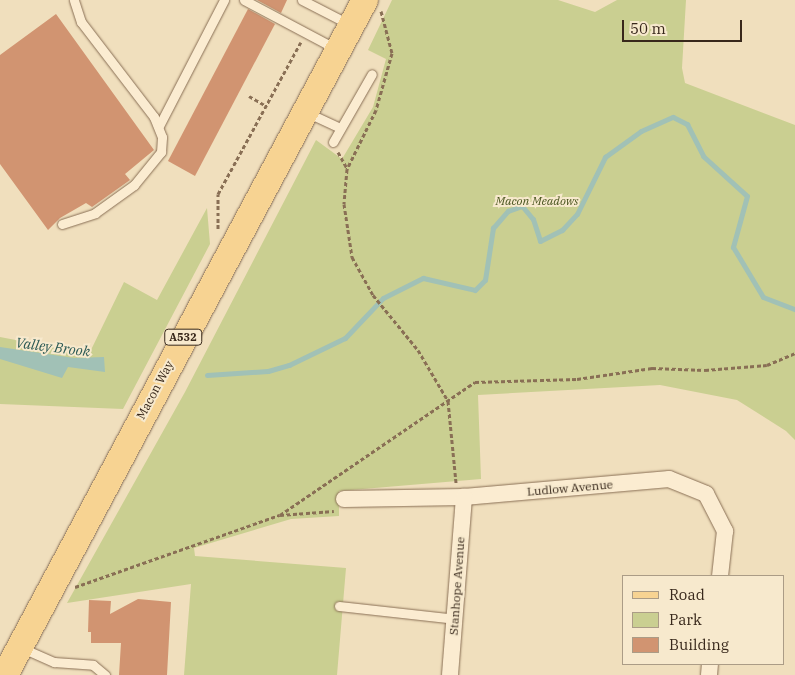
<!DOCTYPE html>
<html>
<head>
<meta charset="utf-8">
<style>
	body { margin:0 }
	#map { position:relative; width:795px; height:675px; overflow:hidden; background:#f0dfbd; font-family:"IBM Plex Serif",serif }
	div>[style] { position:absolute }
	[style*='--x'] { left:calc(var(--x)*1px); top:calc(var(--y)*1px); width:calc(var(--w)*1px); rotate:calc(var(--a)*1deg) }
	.green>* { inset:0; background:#cacf91 }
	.water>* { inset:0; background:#a1c1b6 }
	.stream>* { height:5px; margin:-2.5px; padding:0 2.5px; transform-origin:2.5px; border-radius:2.5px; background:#a1c1b6 }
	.building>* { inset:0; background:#d19471 }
	.path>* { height:3px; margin-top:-1.5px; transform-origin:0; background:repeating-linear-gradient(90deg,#896f55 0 4px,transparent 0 6.5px) }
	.roads { filter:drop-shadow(0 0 1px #896f55) drop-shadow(0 0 1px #896f55) }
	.lane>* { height:9px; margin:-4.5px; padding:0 4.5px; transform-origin:4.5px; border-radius:4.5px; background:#fbecd1 }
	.street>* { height:16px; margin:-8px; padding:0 8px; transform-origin:8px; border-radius:8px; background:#fbecd1 }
	.primary>* { height:26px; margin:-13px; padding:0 13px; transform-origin:13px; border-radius:13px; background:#f7d392 }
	span { translate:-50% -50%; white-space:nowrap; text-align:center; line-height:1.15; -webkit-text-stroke:4px #f7e9cd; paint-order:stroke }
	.shield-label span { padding:1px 4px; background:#f7e9cd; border:1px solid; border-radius:4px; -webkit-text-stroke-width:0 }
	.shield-label { font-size:11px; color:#38281b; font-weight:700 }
	.park-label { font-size:12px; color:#4a5520; font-style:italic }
	.street-label { font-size:12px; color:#38281b }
	.water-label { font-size:14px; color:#295853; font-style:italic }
	.legend { position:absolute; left:622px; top:575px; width:162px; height:90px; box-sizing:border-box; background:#f7e9cd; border:1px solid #ab9c86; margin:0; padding:6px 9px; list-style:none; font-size:15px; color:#38281b }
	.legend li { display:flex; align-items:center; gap:10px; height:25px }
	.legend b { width:25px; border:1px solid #ab9c86 }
	.scale { position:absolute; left:622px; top:20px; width:120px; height:22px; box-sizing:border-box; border:2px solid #38281b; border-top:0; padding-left:6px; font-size:15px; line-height:18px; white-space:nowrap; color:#38281b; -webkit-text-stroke:4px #f7e9cd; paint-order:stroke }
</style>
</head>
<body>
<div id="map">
	<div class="green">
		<i style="clip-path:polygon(392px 0,558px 0,595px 12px,617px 0,686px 0,682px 68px,685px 83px,795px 125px,795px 440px,786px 431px,737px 400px,660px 385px,478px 395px,481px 479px,339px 491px,339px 516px,291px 519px,194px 548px,195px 556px,346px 568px,337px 675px,184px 675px,191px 584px,67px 603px,185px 392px,316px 140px,342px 159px,373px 107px,386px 59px,368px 50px)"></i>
		<i style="clip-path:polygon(207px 208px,210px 244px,123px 409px,0 404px,0 337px,89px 354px,124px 282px,157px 300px)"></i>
	</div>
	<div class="water">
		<i style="clip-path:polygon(0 347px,74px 358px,104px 357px,105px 372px,68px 367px,62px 378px,0 359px)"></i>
	</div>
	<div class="stream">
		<i style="--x:207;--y:375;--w:61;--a:-3.8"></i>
		<i style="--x:268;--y:371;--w:22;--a:-16"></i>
		<i style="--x:289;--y:365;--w:62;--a:-25.7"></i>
		<i style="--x:345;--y:338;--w:55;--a:-46.5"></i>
		<i style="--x:383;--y:298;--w:45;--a:-26.6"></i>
		<i style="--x:423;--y:278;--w:53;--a:13"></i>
		<i style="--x:475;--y:290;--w:14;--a:-45"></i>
		<i style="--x:485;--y:280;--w:53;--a:-81.3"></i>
		<i style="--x:493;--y:228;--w:23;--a:-49"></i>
		<i style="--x:508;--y:211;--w:15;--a:-20"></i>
		<i style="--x:522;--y:206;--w:17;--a:50"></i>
		<i style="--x:533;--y:219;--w:23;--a:72"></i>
		<i style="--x:540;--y:241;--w:25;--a:-27"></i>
		<i style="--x:562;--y:230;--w:22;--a:-47"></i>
		<i style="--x:577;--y:214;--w:64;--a:-63.8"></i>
		<i style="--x:605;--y:157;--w:44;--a:-35.8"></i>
		<i style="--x:641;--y:131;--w:35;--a:-24"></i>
		<i style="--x:673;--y:117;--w:16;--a:27"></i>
		<i style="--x:687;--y:124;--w:36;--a:63"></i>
		<i style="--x:703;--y:156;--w:59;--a:42.3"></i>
		<i style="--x:747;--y:196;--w:53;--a:105.4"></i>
		<i style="--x:733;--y:247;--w:58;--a:59"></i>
		<i style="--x:763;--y:297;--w:34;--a:21"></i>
	</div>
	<div class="building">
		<i style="clip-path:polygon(257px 0,287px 0,281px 13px)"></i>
		<i style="clip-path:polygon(248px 9px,275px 24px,195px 176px,168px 161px)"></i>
		<i style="clip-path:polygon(56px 14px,154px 150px,125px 174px,130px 180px,92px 207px,86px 203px,60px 218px,48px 230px,0 164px,0 55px)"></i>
		<i style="clip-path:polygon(138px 599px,171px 602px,167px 675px,119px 675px,121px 643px,91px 643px,91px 632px,88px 632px,89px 600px,111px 601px,110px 614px)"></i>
	</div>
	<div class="path">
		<i style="--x:381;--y:11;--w:43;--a:75.3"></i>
		<i style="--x:392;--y:53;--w:59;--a:105.7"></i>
		<i style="--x:376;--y:110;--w:66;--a:116.2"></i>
		<i style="--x:347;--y:169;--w:35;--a:95"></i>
		<i style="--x:344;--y:204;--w:54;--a:81.4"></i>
		<i style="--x:352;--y:257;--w:43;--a:61.1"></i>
		<i style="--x:373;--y:295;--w:71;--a:50.7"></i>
		<i style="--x:418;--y:350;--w:59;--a:59.5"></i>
		<i style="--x:448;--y:401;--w:82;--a:84.4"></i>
		<i style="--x:249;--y:96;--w:20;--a:30"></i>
		<i style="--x:338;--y:152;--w:18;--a:61"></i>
		<i style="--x:218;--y:229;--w:35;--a:-90"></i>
		<i style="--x:218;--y:194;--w:173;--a:-61.4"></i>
		<i style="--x:280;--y:515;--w:54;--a:-4.2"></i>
		<i style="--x:75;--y:587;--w:217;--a:-19.4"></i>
		<i style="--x:280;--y:515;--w:236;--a:-34.3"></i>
		<i style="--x:475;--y:382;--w:102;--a:-1.7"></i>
		<i style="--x:577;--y:379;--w:76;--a:-8.3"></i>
		<i style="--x:652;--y:368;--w:53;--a:2.2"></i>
		<i style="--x:705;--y:370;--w:62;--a:-4.6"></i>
		<i style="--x:767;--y:365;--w:30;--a:-23"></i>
	</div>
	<div class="roads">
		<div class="lane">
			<i style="--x:244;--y:0;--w:104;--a:28"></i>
			<i style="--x:302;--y:0;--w:53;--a:27.1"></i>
			<i style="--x:308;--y:113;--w:35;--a:25"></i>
			<i style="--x:159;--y:126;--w:142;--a:-62.7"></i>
			<i style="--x:333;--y:142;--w:78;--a:-60.2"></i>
			<i style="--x:62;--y:224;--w:35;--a:-18"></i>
			<i style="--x:95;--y:213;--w:48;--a:-35.7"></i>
			<i style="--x:134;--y:185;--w:43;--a:-50.7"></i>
			<i style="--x:161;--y:152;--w:15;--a:-86"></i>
			<i style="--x:162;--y:137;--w:22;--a:-112"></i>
			<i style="--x:154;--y:117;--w:120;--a:-127.5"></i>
			<i style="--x:81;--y:22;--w:23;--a:-108"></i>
			<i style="--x:339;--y:606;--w:118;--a:6.3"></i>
			<i style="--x:22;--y:648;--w:35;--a:24"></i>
			<i style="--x:54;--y:662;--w:39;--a:4"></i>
			<i style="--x:93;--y:665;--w:16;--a:40"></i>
		</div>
		<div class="street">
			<i style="--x:344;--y:499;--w:120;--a:-1"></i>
			<i style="--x:464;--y:497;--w:206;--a:-5"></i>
			<i style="--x:669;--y:479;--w:40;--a:22"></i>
			<i style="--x:706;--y:494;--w:42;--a:62.8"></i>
			<i style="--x:725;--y:531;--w:45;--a:96.3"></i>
			<i style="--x:450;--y:675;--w:179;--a:-85.5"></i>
			<i style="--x:709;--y:675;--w:11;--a:-85"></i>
		</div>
		<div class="primary">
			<i style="--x:5;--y:675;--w:765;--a:-61.93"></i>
		</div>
	</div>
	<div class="shield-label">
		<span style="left:183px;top:337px">A532</span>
	</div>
	<div class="park-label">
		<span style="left:537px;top:201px">Macon Meadows</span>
	</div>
	<div class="street-label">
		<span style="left:155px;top:390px;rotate:-62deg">Macon Way</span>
		<span style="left:570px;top:488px;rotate:-5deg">Ludlow Avenue</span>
		<span style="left:457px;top:586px;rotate:-86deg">Stanhope Avenue</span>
	</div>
	<div class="water-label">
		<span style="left:53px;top:347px;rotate:7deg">Valley Brook</span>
	</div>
	<ul class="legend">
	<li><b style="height:6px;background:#f7d392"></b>Road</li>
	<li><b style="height:14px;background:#cacf91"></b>Park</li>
	<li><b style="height:14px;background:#d19471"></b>Building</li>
	</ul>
	<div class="scale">50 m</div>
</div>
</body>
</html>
